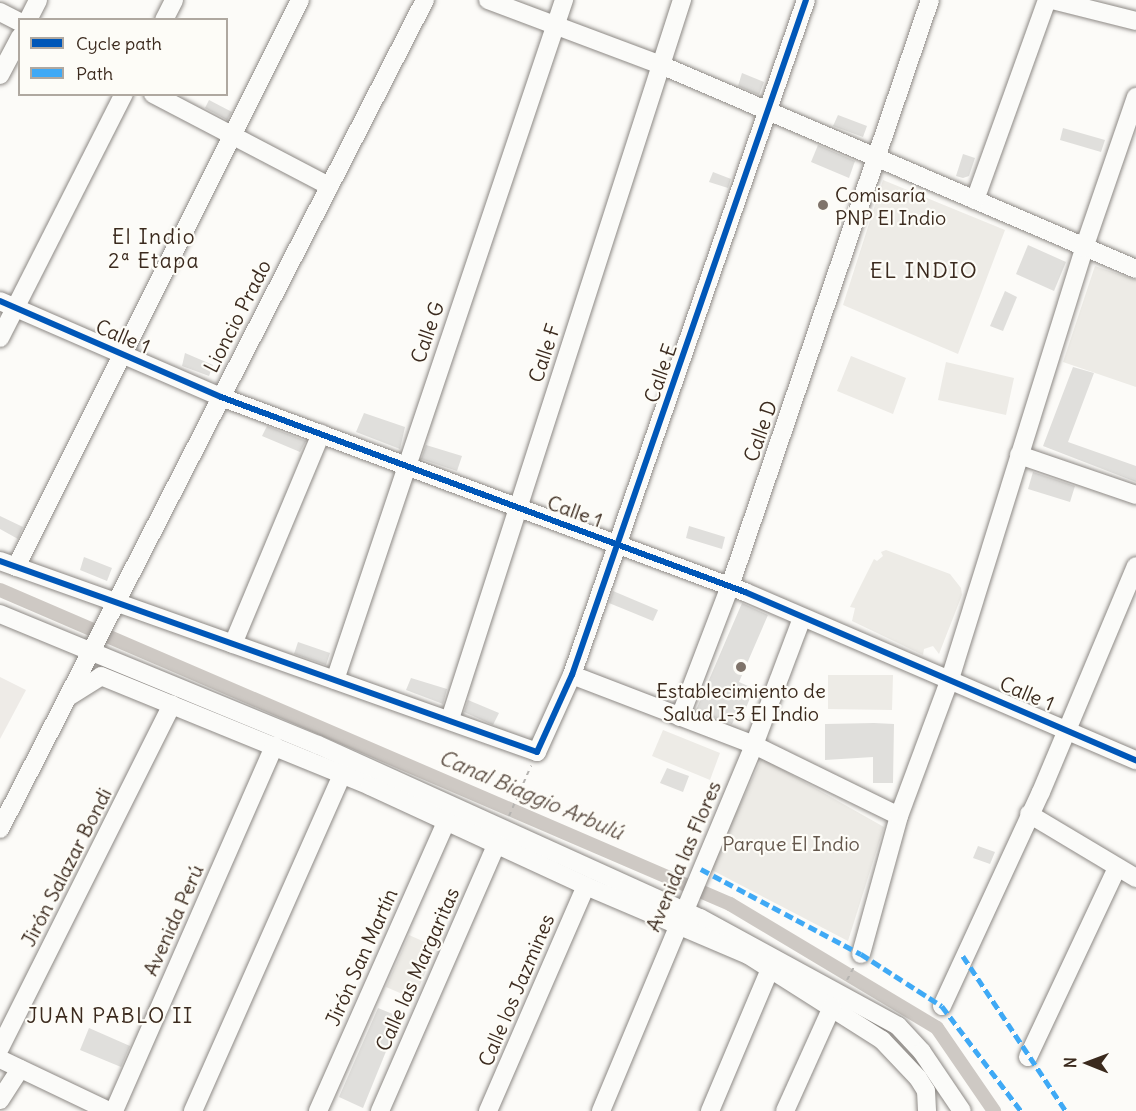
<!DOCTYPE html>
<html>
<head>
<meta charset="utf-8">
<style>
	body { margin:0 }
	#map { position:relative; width:1136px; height:1111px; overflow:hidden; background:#fcfbf8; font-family:Delius,sans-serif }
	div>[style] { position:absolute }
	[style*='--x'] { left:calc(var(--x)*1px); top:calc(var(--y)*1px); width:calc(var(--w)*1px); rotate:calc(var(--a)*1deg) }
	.built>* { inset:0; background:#eeebe7 }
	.green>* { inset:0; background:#edebe6 }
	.canal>* { height:14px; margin:-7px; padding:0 7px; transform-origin:7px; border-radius:7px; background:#cec9c4 }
	.building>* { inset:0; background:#e0dfdc }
	.path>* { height:2px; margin-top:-1px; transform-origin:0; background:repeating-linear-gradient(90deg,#b6b4b1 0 4.5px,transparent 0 9px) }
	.roads { filter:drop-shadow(0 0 2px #8d8985) drop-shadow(0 0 2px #8d8985) }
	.minor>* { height:18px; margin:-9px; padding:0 9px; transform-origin:9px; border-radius:9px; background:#fbfbf9 }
	.quiet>* { height:4.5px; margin-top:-2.25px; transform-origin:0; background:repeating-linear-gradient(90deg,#3fa9f5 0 9px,transparent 0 13.5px) }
	.cycleway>* { height:6px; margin:-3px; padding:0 3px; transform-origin:3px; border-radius:3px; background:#0057b8 }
	.dots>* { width:16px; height:16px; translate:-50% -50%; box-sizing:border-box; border:3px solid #fdfcf7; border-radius:50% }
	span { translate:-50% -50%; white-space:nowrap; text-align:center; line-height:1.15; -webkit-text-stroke:4.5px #fdfcf7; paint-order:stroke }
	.poi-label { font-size:20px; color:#3b2a1e }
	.left { translate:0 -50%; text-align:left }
	.street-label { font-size:20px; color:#3b2a1e }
	.park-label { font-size:20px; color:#64574c }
	.neighbourhood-label { font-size:21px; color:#3b2a1e; letter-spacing:1.5px }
	.water-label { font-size:21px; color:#615349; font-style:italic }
	.quarter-label { font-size:22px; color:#3b2a1e; letter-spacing:1.5px }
	.legend { position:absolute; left:18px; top:18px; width:210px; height:78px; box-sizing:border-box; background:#fdfcf7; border:2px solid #afa8a0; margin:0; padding:8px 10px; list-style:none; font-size:18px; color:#3b2a1e }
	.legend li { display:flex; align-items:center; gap:12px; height:30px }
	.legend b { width:30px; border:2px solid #afa8a0 }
	.north { position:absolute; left:1058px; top:1033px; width:60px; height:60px; -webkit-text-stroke:4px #fdfcf7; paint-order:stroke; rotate:271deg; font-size:16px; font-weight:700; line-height:24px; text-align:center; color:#3b2a1e }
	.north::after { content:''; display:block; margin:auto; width:21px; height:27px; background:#3b2a1e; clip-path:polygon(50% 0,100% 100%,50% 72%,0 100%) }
</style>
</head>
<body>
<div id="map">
	<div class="built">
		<i style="clip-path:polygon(0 677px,26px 690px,0 739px)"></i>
	</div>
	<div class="green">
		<i style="clip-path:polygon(883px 180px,1005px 230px,958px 354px,843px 305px)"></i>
		<i style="clip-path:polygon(1095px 266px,1136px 280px,1136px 387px,1063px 362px)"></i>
		<i style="clip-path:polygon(851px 356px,906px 378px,893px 414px,837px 391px)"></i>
		<i style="clip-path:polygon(946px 362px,1014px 378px,1006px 415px,938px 400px)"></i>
		<i style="clip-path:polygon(886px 550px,950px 574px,961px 588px,962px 595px,939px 654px,933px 646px,924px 649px,923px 655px,852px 621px,855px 608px,850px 607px,874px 559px,877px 561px,883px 556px,881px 552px)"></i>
		<i style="clip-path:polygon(828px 675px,893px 675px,892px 710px,828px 709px)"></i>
		<i style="clip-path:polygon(663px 730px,720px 753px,710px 780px,652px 756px)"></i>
		<i style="clip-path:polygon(762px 758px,884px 827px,848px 941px,710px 869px)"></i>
		<i style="clip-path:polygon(409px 935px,436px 947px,414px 999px,386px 987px)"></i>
	</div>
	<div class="canal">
		<i style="--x:0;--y:590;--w:795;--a:23.27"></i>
		<i style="--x:730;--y:904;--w:241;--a:30.9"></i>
		<i style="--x:937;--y:1028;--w:101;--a:55.5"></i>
	</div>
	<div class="building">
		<i style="clip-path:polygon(742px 73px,764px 82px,759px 95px,738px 86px)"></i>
		<i style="clip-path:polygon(209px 100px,232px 112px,227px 120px,205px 108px)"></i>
		<i style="clip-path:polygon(838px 115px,867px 126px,863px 137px,833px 126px)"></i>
		<i style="clip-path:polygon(1063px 128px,1105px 140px,1101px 152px,1060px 140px)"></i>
		<i style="clip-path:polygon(818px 145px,855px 161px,849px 178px,811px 162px)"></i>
		<i style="clip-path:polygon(963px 154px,975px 158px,969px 176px,963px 178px,956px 176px)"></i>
		<i style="clip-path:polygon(713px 172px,731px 179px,728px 188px,709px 182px)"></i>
		<i style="clip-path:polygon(1028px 245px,1066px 262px,1054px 291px,1016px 274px)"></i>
		<i style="clip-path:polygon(1005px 291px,1017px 297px,1003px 331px,990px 326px)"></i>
		<i style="clip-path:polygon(185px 353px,213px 365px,209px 376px,182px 366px)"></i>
		<i style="clip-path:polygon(1073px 367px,1094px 373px,1068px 442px,1136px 466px,1136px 482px,1043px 446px)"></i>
		<i style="clip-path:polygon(364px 413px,405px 427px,400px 449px,356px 432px)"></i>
		<i style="clip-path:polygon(267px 426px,306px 441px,300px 452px,262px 436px)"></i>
		<i style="clip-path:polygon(426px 445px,462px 456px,457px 471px,421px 459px)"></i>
		<i style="clip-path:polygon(1033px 472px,1075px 486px,1070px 502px,1028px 489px)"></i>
		<i style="clip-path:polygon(0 516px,23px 527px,18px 539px,0 529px)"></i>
		<i style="clip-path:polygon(689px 526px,725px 537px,722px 549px,686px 538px)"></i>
		<i style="clip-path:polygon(84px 557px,112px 568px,107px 581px,80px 570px)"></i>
		<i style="clip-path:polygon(613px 591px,658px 610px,653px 621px,609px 603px)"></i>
		<i style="clip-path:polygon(742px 603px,768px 615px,739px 682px,748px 686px,744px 695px,750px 698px,740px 723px,734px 720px,732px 724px,696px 710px)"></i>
		<i style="clip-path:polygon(298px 642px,330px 653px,326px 665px,294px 654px)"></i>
		<i style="clip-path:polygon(411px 678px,447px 689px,443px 704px,406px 690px)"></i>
		<i style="clip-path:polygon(468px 700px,499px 713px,493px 725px,464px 712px)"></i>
		<i style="clip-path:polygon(874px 723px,894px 724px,893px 783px,873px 783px,873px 757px,825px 760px,825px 724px)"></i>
		<i style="clip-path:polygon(667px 768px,689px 776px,683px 792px,660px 783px)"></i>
		<i style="clip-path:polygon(978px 846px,995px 852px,990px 864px,973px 858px)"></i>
		<i style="clip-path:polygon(378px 1008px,400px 1017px,363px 1108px,339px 1097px)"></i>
		<i style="clip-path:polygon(89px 1028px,130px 1046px,121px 1067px,80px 1050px)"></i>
	</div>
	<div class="path">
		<i style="--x:509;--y:816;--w:55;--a:-66.3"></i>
		<i style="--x:847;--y:980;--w:15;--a:-62"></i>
	</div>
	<div class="roads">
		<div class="minor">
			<i style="--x:488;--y:0;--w:185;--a:20.6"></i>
			<i style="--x:661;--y:65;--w:517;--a:23.24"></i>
			<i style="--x:1052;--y:0;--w:87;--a:14"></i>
			<i style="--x:0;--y:12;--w:22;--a:27"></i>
			<i style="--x:28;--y:20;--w:22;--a:-63"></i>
			<i style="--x:164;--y:20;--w:22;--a:-63"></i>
			<i style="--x:0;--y:75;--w:43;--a:-62.2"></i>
			<i style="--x:153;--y:94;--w:199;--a:27.6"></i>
			<i style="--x:975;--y:200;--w:213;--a:-70.2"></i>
			<i style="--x:0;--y:301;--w:241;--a:23.5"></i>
			<i style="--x:221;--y:397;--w:559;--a:20.41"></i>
			<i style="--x:745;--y:592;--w:426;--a:23.3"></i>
			<i style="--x:0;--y:338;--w:274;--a:-63.1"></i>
			<i style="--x:1019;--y:455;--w:124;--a:18.9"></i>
			<i style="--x:0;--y:561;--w:570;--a:19.58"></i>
			<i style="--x:537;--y:752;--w:85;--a:-65.6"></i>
			<i style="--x:572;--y:675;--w:714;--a:-70.88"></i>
			<i style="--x:16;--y:567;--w:634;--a:-63.39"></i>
			<i style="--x:0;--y:614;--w:344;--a:22.4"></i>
			<i style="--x:318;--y:745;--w:419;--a:24.4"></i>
			<i style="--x:700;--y:918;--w:226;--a:28.6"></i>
			<i style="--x:898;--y:1026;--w:35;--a:47"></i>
			<i style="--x:922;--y:1052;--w:71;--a:55.9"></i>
			<i style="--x:233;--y:644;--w:228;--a:-67.3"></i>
			<i style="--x:572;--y:675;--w:195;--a:21"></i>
			<i style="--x:754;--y:745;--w:161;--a:26.1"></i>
			<i style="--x:335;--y:680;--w:718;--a:-71.39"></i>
			<i style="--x:68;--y:697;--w:39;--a:-32"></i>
			<i style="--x:101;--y:676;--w:291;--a:22.2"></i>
			<i style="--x:370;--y:786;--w:238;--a:24.8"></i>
			<i style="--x:586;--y:886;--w:176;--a:23.1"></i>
			<i style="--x:748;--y:955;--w:159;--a:32.4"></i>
			<i style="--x:882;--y:1040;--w:52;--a:46.5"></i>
			<i style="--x:918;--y:1078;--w:15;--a:58"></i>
			<i style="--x:926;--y:1091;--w:20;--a:87"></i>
			<i style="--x:680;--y:717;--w:140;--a:-69.1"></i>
			<i style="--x:730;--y:586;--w:619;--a:-71.16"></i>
			<i style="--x:450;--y:719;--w:756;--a:-72.12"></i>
			<i style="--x:1029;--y:814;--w:125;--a:30.9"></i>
			<i style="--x:0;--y:829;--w:932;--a:-62.86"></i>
			<i style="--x:861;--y:954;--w:143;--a:-74.6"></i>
			<i style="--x:899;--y:816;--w:146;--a:-69.6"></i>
			<i style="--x:950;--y:679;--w:451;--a:-72.7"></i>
			<i style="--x:1084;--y:248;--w:160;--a:-71"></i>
			<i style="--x:942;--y:1006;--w:236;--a:-65.2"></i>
			<i style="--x:1041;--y:792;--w:245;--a:-67.2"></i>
			<i style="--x:0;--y:1048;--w:384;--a:-63.4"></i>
			<i style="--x:1028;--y:1057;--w:209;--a:-64.8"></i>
			<i style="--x:0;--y:1059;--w:121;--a:25.5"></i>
			<i style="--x:0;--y:1100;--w:37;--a:-57"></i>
			<i style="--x:114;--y:1111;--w:399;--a:-66.3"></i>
			<i style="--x:193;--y:1111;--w:368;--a:-66.1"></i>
			<i style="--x:318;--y:1111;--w:316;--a:-66.1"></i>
			<i style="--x:380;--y:1111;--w:289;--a:-66.4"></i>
			<i style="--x:488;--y:1111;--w:245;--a:-66.5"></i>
			<i style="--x:601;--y:1111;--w:397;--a:-67.3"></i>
			<i style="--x:754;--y:745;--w:136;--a:-69.3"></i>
			<i style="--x:710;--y:1111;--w:154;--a:-67.1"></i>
			<i style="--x:785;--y:1111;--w:114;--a:-65.7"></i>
		</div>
	</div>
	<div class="quiet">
		<i style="--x:701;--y:869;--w:181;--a:28"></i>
		<i style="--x:861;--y:954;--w:96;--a:32.7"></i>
		<i style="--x:942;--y:1006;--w:131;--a:53"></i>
		<i style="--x:963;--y:956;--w:186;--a:56.4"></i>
	</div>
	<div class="cycleway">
		<i style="--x:0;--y:301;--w:241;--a:23.5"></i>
		<i style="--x:221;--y:397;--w:559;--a:20.41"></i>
		<i style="--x:745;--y:592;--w:426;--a:23.3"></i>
		<i style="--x:0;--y:561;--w:570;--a:19.58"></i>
		<i style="--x:537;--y:752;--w:85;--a:-65.6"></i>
		<i style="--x:572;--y:675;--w:714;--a:-70.88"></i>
	</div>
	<div class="dots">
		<i style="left:823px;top:205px;background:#7f736a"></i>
		<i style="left:741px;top:667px;background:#7f736a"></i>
	</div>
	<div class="poi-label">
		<span class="left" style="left:835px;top:206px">Comisaría<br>PNP El Indio</span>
		<span style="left:741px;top:702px">Establecimiento de<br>Salud I-3 El Indio</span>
	</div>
	<div class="street-label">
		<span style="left:237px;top:316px;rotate:-63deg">Lioncio Prado</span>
		<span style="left:427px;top:332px;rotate:-71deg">Calle G</span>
		<span style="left:123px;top:336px;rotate:23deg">Calle 1</span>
		<span style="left:544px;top:353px;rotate:-72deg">Calle F</span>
		<span style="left:660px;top:373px;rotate:-71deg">Calle E</span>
		<span style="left:760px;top:431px;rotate:-71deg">Calle D</span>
		<span style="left:575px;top:511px;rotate:20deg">Calle 1</span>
		<span style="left:1027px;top:693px;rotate:23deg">Calle 1</span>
		<span style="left:683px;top:856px;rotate:-67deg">Avenida las Flores</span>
		<span style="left:66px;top:867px;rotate:-63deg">Jirón Salazar Bondi</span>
		<span style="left:173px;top:920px;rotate:-66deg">Avenida Perú</span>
		<span style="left:361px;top:957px;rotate:-66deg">Jirón San Martín</span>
		<span style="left:417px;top:969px;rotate:-66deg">Calle las Margaritas</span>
		<span style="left:516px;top:990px;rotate:-67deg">Calle los Jazmines</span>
	</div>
	<div class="park-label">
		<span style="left:791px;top:843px">Parque El Indio</span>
	</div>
	<div class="neighbourhood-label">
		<span style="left:154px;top:249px">El Indio<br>2ª Etapa</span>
		<span style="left:110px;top:1016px">JUAN PABLO II</span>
	</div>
	<div class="water-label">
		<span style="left:531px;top:795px;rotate:23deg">Canal Biaggio Arbulú</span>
	</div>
	<div class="quarter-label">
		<span style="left:924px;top:271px">EL INDIO</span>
	</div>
	<ul class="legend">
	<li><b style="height:8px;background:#0057b8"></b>Cycle path</li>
	<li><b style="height:8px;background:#3fa9f5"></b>Path</li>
	</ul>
	<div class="north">N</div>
</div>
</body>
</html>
